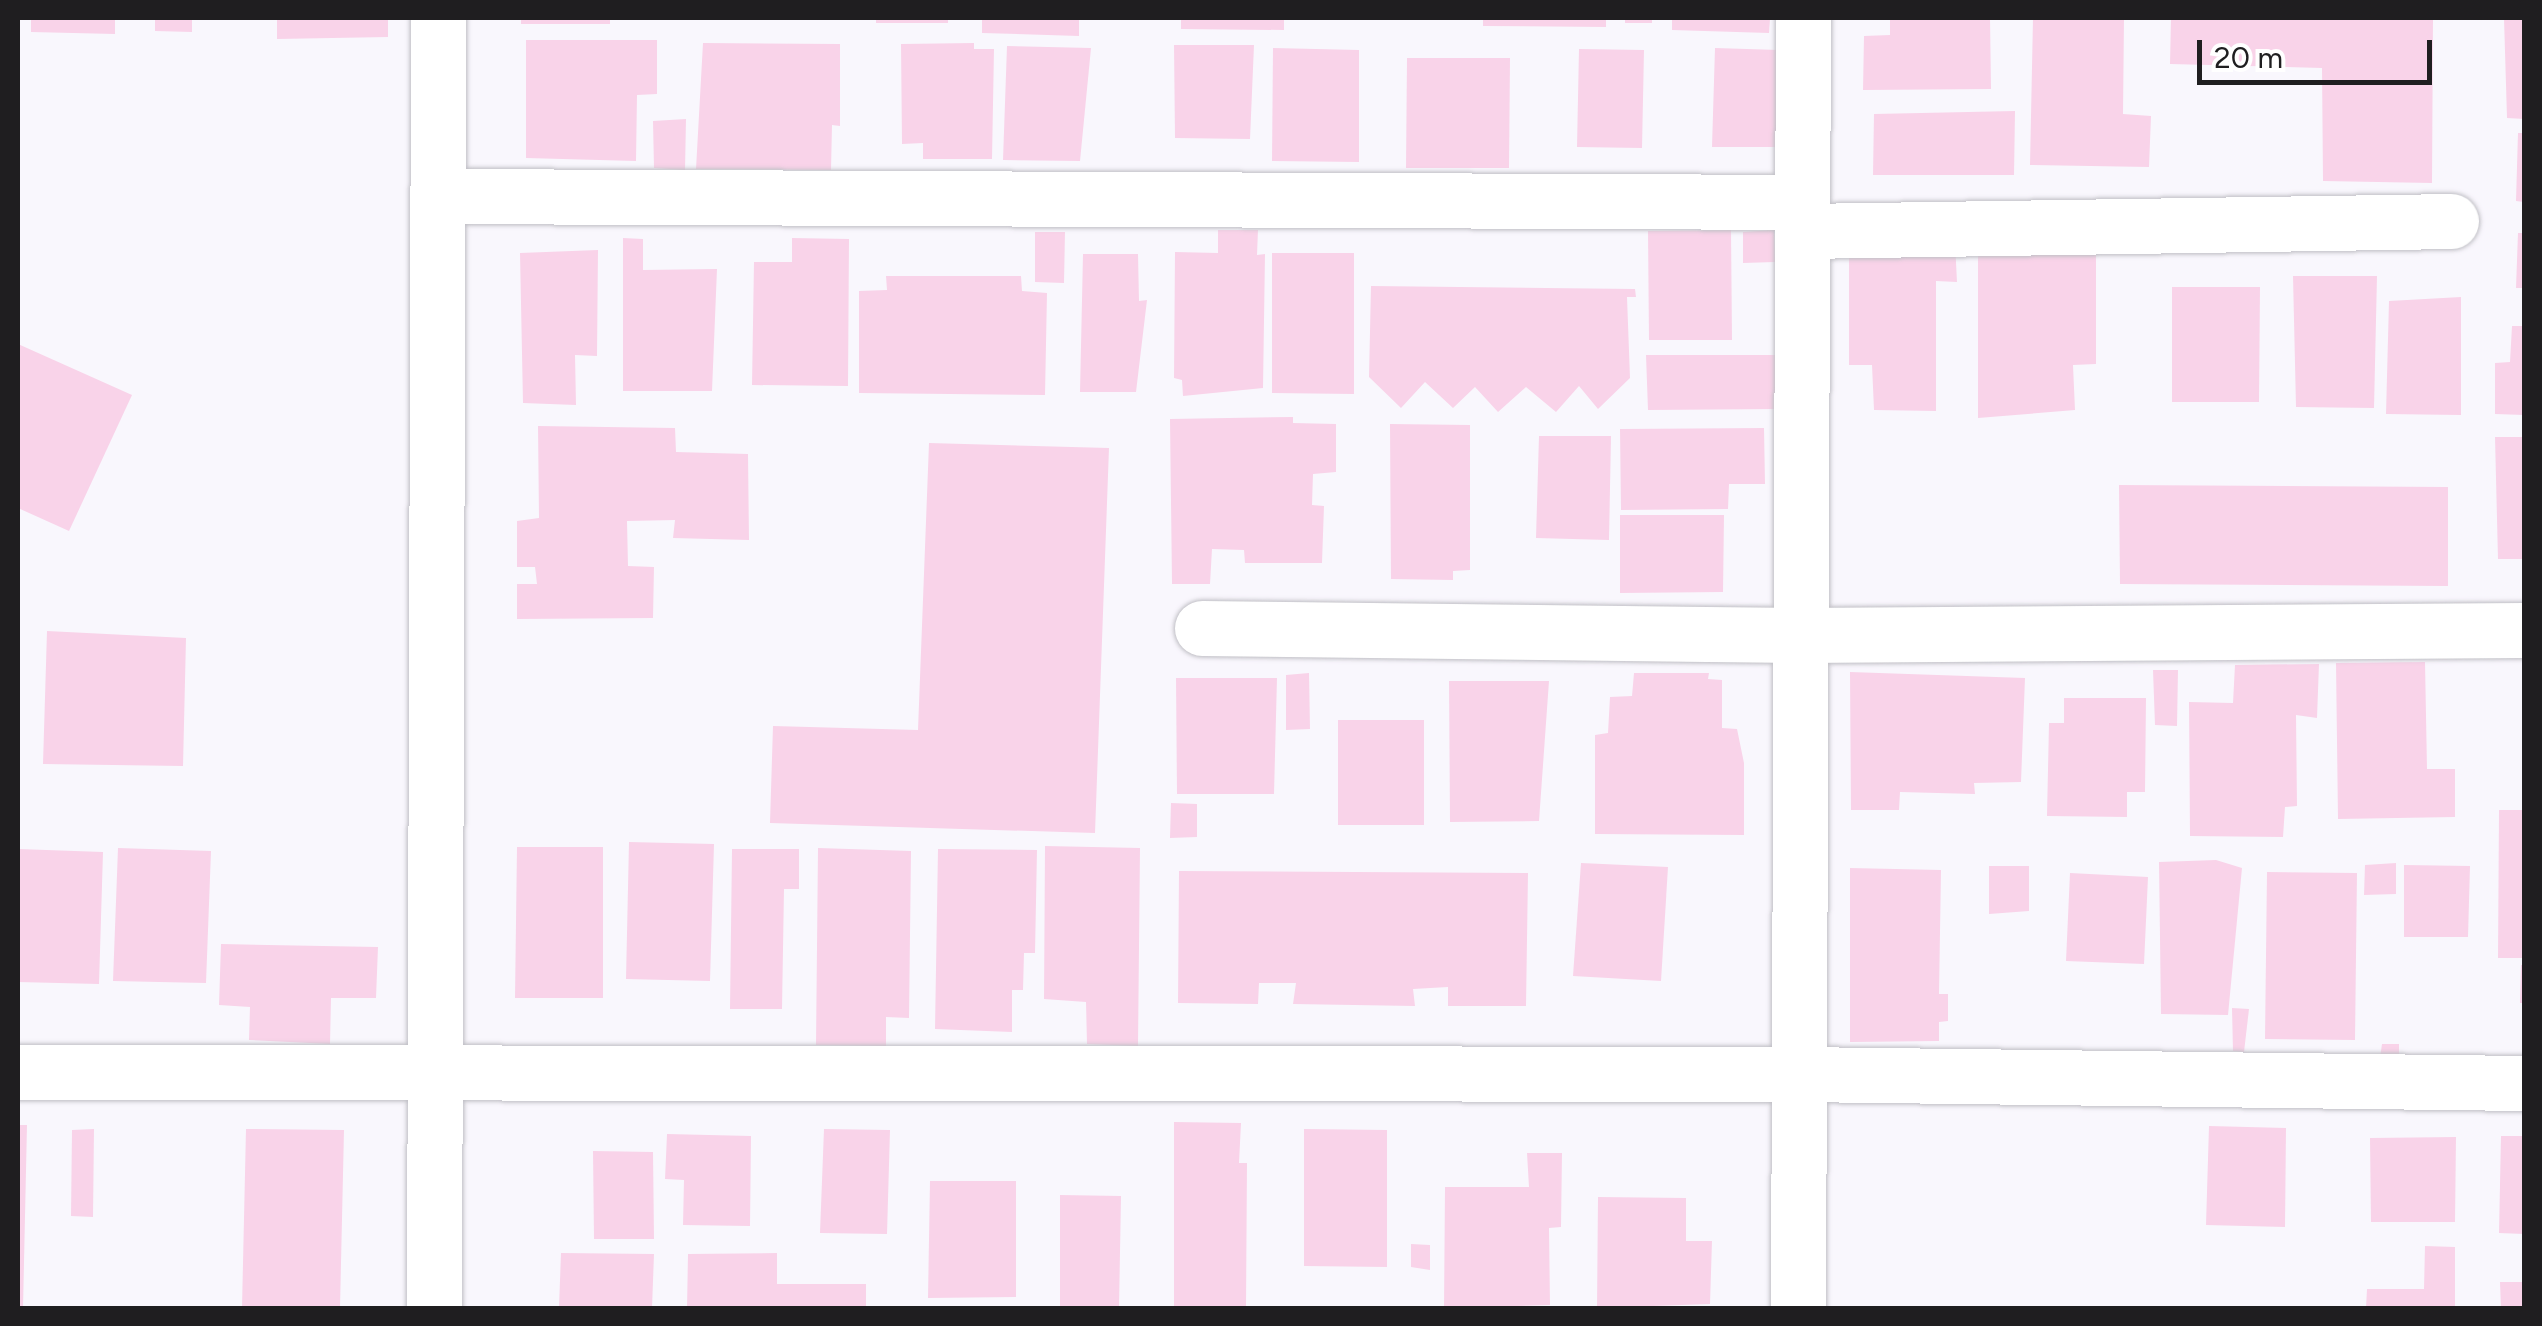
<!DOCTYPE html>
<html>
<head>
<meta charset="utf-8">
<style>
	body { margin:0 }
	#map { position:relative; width:2542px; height:1326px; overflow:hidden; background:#f9f7fd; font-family:Figtree,sans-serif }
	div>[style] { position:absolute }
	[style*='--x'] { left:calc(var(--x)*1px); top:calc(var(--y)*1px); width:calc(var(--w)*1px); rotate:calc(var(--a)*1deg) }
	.building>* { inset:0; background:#f9d3e9 }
	.roads { filter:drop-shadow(0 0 2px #c0bfc5) drop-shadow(0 0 2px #c0bfc5) }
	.street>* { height:55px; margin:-27.5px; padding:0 27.5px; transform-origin:27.5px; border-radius:27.5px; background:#fff }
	span { translate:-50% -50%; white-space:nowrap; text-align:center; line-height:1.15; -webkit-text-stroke:8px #fff; paint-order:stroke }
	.frame { position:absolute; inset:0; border:20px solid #1f1e20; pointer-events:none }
	.scale { position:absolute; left:2197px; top:40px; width:235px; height:45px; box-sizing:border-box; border:5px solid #1f1e20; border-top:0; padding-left:12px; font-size:30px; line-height:35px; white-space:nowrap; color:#1f1e20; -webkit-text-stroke:8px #fff; paint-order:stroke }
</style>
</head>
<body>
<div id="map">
	<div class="building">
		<i style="clip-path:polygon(31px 18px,115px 18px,115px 34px,31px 32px)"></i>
		<i style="clip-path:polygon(155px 18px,192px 18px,192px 32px,155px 31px)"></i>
		<i style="clip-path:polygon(277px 18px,388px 19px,388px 37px,277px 39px)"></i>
		<i style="clip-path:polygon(521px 18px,610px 18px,610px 24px,521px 24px)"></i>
		<i style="clip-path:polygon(876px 18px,948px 18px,948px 23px,876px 23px)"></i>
		<i style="clip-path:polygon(982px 18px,1079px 18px,1079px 36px,982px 33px)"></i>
		<i style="clip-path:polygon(1181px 18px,1284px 18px,1284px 30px,1181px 29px)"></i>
		<i style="clip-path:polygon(1483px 18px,1606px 18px,1606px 27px,1483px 26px)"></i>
		<i style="clip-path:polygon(1625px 18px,1652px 18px,1652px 23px,1625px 23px)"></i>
		<i style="clip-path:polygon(1672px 18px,1770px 18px,1769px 33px,1672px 30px)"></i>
		<i style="clip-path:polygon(1890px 18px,1990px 18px,1991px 89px,1863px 90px,1864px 36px,1890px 35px)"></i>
		<i style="clip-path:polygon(2033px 18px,2124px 18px,2123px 114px,2151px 116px,2149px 167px,2030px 165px)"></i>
		<i style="clip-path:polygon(2171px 18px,2433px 18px,2432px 183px,2323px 181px,2322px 68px,2170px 64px)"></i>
		<i style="clip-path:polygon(2504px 18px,2524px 18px,2524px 119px,2507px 118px)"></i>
		<i style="clip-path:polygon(526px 40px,657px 40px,657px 94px,637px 95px,636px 161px,526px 158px)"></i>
		<i style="clip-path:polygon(703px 43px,840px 44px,840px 126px,832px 125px,831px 170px,696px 169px)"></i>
		<i style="clip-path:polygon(974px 43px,974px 49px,994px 49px,992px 159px,923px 159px,923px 143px,902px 144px,901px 44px)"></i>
		<i style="clip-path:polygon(1174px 45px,1254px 45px,1250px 139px,1175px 138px)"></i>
		<i style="clip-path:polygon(1007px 46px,1091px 48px,1080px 161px,1003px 160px)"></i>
		<i style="clip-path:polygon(1273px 48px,1359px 50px,1359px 162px,1272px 161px)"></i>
		<i style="clip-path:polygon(1715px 48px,1779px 50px,1777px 147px,1712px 147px)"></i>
		<i style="clip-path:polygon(1579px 49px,1644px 50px,1642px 148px,1577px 147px)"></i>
		<i style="clip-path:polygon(1407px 58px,1510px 58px,1509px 168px,1406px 168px)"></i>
		<i style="clip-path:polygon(2015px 111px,2014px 175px,1873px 175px,1874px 114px)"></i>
		<i style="clip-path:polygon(686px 119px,685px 170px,654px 168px,653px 121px)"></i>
		<i style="clip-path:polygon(2518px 133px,2524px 133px,2524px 202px,2516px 201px)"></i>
		<i style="clip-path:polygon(1218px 230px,1258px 230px,1257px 255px,1265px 254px,1263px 388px,1183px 396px,1182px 380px,1174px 378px,1175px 252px,1218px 253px)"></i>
		<i style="clip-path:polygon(1731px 230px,1732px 340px,1649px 340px,1648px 231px)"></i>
		<i style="clip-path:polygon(1774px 230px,1775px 262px,1743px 263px,1743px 232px)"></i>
		<i style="clip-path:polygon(1035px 232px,1065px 232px,1064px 283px,1035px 282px)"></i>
		<i style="clip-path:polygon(2518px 233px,2524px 233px,2524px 288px,2516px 288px)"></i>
		<i style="clip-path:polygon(623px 238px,643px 239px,643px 270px,717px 269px,712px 391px,623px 391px)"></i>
		<i style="clip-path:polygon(792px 238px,849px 239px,848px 386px,752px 385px,754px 262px,792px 262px)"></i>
		<i style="clip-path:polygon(1978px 238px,2096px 242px,2096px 364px,2073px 365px,2075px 410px,1978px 418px)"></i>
		<i style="clip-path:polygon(1849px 241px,1955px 242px,1957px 282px,1936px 281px,1936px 411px,1874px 410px,1872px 365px,1849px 365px)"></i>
		<i style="clip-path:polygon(598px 250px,597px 356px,575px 355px,576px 405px,523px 403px,520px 253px)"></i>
		<i style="clip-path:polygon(1272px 253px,1354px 253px,1354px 394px,1272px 393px)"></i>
		<i style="clip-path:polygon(1083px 254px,1138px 254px,1139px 301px,1147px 300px,1136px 392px,1080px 392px)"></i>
		<i style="clip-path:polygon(886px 276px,1021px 276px,1022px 291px,1047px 293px,1045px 395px,859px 393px,859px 291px,887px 290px)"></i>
		<i style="clip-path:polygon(2293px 276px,2377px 276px,2374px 408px,2296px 407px)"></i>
		<i style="clip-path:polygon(1371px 286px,1635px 289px,1636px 297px,1627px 297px,1630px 378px,1598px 409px,1579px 386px,1556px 412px,1526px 387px,1498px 412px,1475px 387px,1453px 408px,1425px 382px,1401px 408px,1369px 377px)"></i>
		<i style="clip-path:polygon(2172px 287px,2260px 287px,2259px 402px,2172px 402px)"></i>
		<i style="clip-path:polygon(2461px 297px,2461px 415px,2386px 414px,2389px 301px)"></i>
		<i style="clip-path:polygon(2512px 326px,2524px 326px,2524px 415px,2495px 414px,2495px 363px,2510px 362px)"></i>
		<i style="clip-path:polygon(18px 344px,132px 395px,69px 531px,18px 508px)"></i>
		<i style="clip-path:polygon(1646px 355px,1780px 355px,1779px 409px,1648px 410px)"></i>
		<i style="clip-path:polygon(1293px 417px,1293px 423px,1336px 424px,1336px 472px,1313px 474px,1312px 505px,1324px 506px,1322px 563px,1245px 563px,1244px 550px,1212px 549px,1210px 584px,1172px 584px,1170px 419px)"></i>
		<i style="clip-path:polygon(1390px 424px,1470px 425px,1470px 570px,1453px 571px,1453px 580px,1391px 579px)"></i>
		<i style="clip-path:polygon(538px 426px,675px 428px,676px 452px,748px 454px,749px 540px,673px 538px,675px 520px,627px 521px,628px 566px,654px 567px,653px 618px,517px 619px,517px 584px,537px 584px,535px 567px,517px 567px,517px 521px,539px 518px)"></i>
		<i style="clip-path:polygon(1764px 428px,1765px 484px,1729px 484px,1728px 509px,1621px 510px,1620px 429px)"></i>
		<i style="clip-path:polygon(1539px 436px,1611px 436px,1609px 540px,1536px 538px)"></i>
		<i style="clip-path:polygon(2495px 437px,2524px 437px,2524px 559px,2498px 559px)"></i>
		<i style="clip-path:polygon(929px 443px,1109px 448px,1095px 833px,770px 823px,773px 726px,918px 730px)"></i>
		<i style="clip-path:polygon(2119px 485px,2448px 487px,2448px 586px,2120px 584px)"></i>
		<i style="clip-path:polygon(1620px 515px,1724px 515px,1723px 592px,1620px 593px)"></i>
		<i style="clip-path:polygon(47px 631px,186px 638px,183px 766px,43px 764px)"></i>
		<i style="clip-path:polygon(2425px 662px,2427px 769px,2455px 769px,2455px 817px,2338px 819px,2336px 663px)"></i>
		<i style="clip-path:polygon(2319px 664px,2317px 718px,2296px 715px,2297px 806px,2285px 807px,2283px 837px,2190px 836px,2189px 702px,2233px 703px,2235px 665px)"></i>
		<i style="clip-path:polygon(2153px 670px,2178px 670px,2177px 726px,2155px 725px)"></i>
		<i style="clip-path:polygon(1850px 672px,2025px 678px,2021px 782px,1974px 783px,1975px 794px,1900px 792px,1899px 810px,1851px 810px)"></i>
		<i style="clip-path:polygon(1309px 673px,1310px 729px,1286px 730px,1286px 675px)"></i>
		<i style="clip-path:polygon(1634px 673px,1709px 673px,1708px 679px,1722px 680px,1722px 728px,1737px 729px,1744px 763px,1744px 835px,1595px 834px,1595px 735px,1608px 733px,1610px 697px,1632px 696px)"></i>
		<i style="clip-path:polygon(1176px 678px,1277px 678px,1274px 794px,1177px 794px)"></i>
		<i style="clip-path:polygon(1449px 681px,1549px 681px,1539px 821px,1450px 822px)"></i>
		<i style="clip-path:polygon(2064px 698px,2146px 698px,2145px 792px,2127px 792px,2127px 817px,2047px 816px,2049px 723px,2064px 723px)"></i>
		<i style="clip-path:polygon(1338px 720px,1424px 720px,1424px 825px,1338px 825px)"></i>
		<i style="clip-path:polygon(1171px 803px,1197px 804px,1197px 837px,1170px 838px)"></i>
		<i style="clip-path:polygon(2499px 810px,2524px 810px,2524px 958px,2498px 958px)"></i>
		<i style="clip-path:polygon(629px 842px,714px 844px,710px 981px,626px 979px)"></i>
		<i style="clip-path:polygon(1045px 846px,1140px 848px,1138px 1046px,1087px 1044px,1086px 1002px,1044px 999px)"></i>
		<i style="clip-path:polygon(517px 847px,603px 847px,603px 998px,515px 998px)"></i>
		<i style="clip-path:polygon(118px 848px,211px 851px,206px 983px,113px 981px)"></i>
		<i style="clip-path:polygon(818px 848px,911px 851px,909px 1018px,886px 1017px,886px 1046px,816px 1045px)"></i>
		<i style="clip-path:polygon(18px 849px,103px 852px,99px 984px,18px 982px)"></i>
		<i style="clip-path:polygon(732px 849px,799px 849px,799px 889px,784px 889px,782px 1009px,730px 1009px)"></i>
		<i style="clip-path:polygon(938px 849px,1037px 850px,1035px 953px,1024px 953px,1023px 990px,1012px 990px,1012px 1032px,935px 1029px)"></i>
		<i style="clip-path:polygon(2216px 860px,2242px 868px,2228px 1015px,2161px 1014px,2159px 862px)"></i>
		<i style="clip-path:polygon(1581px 863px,1668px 867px,1661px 981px,1573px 976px)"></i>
		<i style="clip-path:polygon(2396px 863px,2396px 894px,2364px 895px,2365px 865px)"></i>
		<i style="clip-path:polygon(2404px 865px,2470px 866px,2468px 937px,2404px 937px)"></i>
		<i style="clip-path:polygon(1989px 866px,2029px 866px,2029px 911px,1989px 914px)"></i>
		<i style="clip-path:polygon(1850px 868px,1941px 870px,1939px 994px,1948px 994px,1948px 1021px,1939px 1022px,1939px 1041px,1850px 1042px)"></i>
		<i style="clip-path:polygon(1179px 871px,1528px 873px,1526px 1006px,1448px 1006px,1448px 987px,1413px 989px,1415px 1006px,1293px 1004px,1296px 983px,1259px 983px,1258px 1004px,1178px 1003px)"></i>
		<i style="clip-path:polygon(2267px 872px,2357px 873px,2355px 1040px,2265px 1039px)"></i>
		<i style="clip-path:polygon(2070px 873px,2148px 877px,2144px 964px,2066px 961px)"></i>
		<i style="clip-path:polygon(221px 944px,378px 947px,376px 998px,331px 998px,330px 1044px,249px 1040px,250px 1007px,219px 1005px)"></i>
		<i style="clip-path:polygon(2521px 965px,2524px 965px,2524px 1003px,2520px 1003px)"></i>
		<i style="clip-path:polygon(2232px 1008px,2249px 1009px,2244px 1052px,2233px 1051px)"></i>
		<i style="clip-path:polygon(2382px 1044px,2399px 1044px,2399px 1058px,2380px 1058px)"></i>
		<i style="clip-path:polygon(1174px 1122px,1241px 1123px,1239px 1163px,1247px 1163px,1246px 1308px,1174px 1308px)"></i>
		<i style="clip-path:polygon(18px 1125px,27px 1125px,23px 1308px,18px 1308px)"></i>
		<i style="clip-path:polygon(2209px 1126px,2286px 1128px,2285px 1227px,2206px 1225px)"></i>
		<i style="clip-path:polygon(94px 1129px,93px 1217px,71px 1216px,72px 1130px)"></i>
		<i style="clip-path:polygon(246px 1129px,344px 1130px,340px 1308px,242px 1308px)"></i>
		<i style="clip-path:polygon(824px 1129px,890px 1130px,887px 1234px,820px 1233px)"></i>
		<i style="clip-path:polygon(1304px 1129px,1387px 1130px,1387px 1267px,1304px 1266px)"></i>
		<i style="clip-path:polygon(667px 1134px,751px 1136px,750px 1226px,683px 1225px,684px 1180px,665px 1179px)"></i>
		<i style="clip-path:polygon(2501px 1136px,2524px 1136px,2524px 1234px,2499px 1233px)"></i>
		<i style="clip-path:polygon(2456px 1137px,2455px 1222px,2371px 1222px,2370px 1138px)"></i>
		<i style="clip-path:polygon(593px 1151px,653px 1152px,654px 1239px,594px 1239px)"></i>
		<i style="clip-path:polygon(1527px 1153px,1562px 1153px,1561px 1227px,1549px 1228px,1550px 1305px,1444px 1308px,1445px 1187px,1529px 1187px)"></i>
		<i style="clip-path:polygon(930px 1181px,1016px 1181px,1016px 1297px,928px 1298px)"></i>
		<i style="clip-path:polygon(1060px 1195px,1121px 1196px,1119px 1308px,1060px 1308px)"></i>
		<i style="clip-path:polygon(1598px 1197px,1686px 1198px,1686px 1241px,1712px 1241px,1710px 1304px,1597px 1308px)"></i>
		<i style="clip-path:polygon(1411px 1244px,1430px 1245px,1430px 1270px,1411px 1267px)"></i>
		<i style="clip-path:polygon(2425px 1246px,2455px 1247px,2455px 1308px,2366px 1308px,2367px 1289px,2424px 1289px)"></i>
		<i style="clip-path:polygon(561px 1253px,654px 1254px,652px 1308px,559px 1308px)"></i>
		<i style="clip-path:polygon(777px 1253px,777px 1284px,866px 1284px,866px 1308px,687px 1308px,688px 1254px)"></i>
		<i style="clip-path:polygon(2500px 1282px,2524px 1282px,2524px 1308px,2501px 1308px)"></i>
	</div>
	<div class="roads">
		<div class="street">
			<i style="--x:438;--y:196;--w:1364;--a:0.25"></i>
			<i style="--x:1803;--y:231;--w:648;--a:-0.88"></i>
			<i style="--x:1202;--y:628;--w:598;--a:0.67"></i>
			<i style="--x:1800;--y:635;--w:724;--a:-0.4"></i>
			<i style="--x:18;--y:1072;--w:1780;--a:0.06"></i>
			<i style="--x:1798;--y:1074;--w:726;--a:0.71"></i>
			<i style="--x:434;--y:1308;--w:1290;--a:-89.82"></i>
			<i style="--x:1798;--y:1308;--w:1290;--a:-89.78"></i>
		</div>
	</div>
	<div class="frame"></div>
	<div class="scale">20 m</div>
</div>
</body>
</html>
